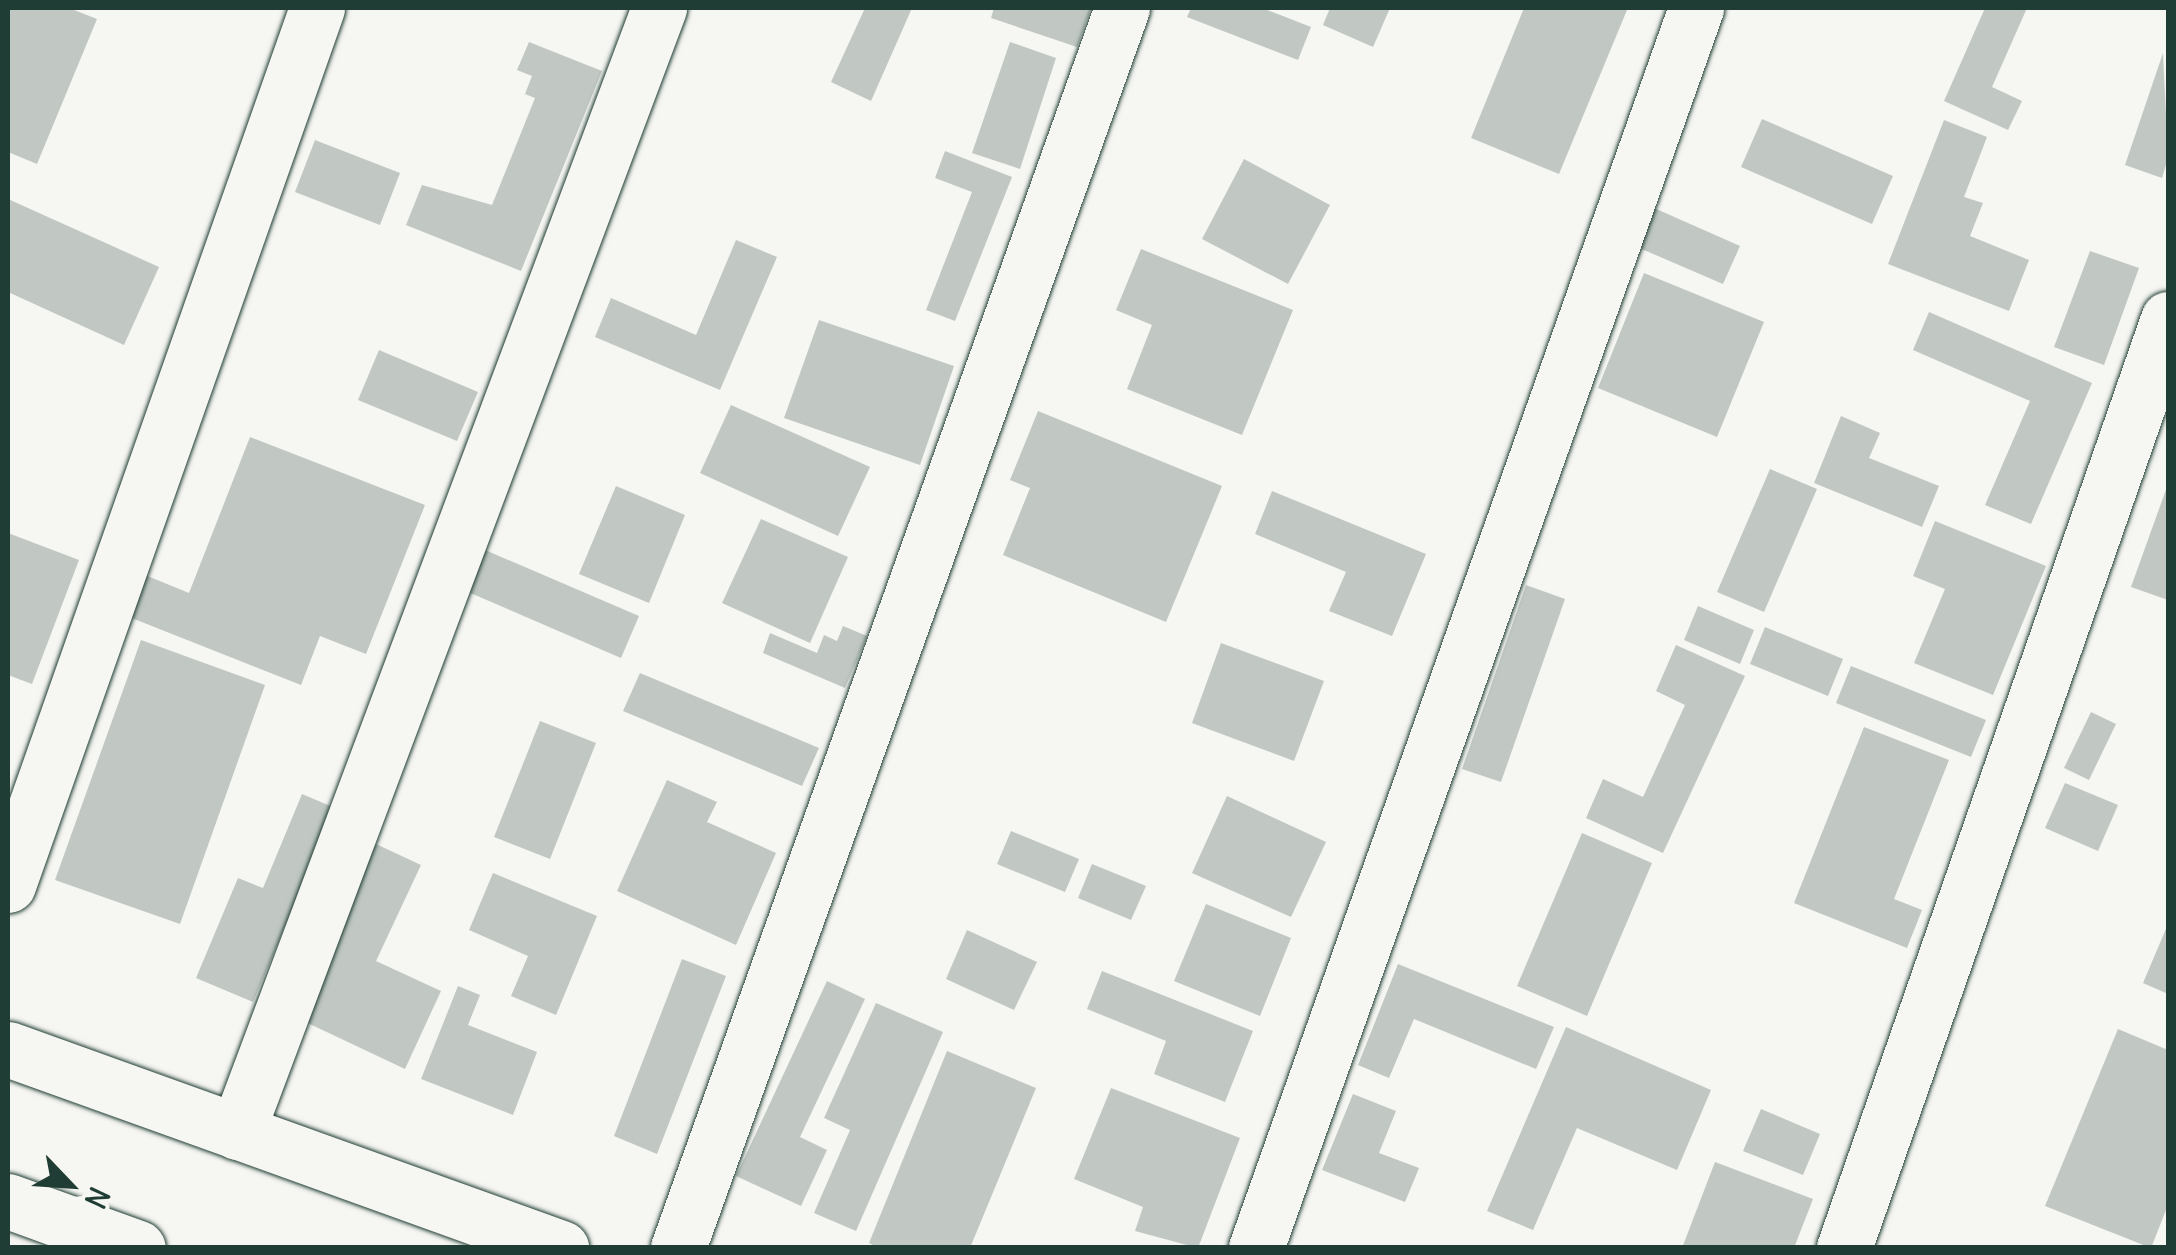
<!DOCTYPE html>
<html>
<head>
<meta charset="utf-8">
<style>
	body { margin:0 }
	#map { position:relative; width:2176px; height:1255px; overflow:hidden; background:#f6f6f2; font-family:Delius,sans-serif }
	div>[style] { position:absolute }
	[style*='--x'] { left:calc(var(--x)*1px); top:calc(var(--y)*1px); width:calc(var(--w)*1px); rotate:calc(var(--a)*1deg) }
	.building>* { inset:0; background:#c1c8c3 }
	.roads { filter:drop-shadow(0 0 2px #1f3d34) drop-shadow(0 0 2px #1f3d34) }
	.street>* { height:55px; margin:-27.5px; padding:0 27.5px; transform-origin:27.5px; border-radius:27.5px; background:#f6f6f2 }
	.primary>* { height:55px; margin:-27.5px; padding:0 27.5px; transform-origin:27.5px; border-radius:27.5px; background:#f6f6f2 }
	span { translate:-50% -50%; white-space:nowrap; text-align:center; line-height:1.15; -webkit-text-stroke:8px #f6f6f2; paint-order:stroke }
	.frame { position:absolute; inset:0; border:10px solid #1f3d34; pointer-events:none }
	.north { position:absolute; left:20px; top:1135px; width:100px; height:100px; -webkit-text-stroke:8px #f6f6f2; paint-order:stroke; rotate:115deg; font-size:28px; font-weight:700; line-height:40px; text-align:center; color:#1f3d34 }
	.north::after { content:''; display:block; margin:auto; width:35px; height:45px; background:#1f3d34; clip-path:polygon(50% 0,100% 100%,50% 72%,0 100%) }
</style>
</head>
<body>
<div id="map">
	<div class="building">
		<i style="clip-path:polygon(8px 8px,69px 8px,97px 19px,37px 164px,8px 152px)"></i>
		<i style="clip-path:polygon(865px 8px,912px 8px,871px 101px,831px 82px)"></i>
		<i style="clip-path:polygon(994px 8px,1091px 8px,1077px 47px,991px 18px)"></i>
		<i style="clip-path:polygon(1191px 8px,1262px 8px,1311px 27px,1298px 60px,1187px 17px)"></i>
		<i style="clip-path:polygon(1330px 8px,1390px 8px,1373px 47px,1323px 25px)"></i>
		<i style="clip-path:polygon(1524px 8px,1627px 10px,1559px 174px,1471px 138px)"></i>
		<i style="clip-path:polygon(1985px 8px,2027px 8px,1992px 87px,2022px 101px,2008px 130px,1944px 101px)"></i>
		<i style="clip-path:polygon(529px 42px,602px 71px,521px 271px,406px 225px,422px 185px,492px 205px,535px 98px,525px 94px,532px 76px,517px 70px)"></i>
		<i style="clip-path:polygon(1010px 42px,1056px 58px,1020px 169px,972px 153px)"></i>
		<i style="clip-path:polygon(2163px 53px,2168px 158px,2162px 178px,2125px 165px)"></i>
		<i style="clip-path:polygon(1762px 119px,1893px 176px,1872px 224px,1741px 167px)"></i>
		<i style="clip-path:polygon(1944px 120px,1987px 137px,1964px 197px,1983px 203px,1970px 236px,2029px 260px,2009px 311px,1888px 264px)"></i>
		<i style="clip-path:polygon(315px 140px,400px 173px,380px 225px,295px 192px)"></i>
		<i style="clip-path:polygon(945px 151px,1012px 177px,955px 321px,926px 310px,972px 192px,935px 178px)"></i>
		<i style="clip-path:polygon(1244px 159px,1330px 205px,1288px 284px,1202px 239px)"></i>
		<i style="clip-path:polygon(8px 199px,159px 267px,124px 345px,8px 292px)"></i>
		<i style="clip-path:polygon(1654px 208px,1740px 246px,1723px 284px,1637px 247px)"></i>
		<i style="clip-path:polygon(736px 240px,777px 257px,720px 390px,595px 337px,611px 298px,696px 335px)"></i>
		<i style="clip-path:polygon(1141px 249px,1293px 310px,1242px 435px,1127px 389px,1152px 325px,1116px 310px)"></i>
		<i style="clip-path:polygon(2090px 251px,2139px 268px,2104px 365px,2054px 347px)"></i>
		<i style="clip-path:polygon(1644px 273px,1764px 322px,1717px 437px,1598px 388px)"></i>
		<i style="clip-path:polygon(1929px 312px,2092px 383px,2031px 524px,1985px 505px,2030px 401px,1913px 350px)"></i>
		<i style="clip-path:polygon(819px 320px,954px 366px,920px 465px,784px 418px)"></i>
		<i style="clip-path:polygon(379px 350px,478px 392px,457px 441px,358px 400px)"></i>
		<i style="clip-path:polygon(731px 405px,870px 467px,838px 536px,700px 473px)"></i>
		<i style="clip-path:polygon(1038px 411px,1222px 486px,1166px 622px,1003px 555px,1030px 488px,1010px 480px)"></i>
		<i style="clip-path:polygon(1841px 416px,1880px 433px,1869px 458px,1939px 486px,1922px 527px,1814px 483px)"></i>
		<i style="clip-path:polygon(250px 437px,425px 505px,366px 654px,320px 636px,301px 685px,129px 617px,145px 575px,189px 593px)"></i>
		<i style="clip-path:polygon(1770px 469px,1817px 489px,1764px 612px,1717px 592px)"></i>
		<i style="clip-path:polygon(2168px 484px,2168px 600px,2131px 587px)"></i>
		<i style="clip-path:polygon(616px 486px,685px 515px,649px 603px,579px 574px)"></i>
		<i style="clip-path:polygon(1272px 491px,1426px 554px,1392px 636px,1329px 611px,1346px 572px,1255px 534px)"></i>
		<i style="clip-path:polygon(761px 519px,848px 557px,810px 643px,722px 603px)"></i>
		<i style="clip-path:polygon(1935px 521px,2046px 566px,1993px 695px,1914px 663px,1945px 589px,1913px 576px)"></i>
		<i style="clip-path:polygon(8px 533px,79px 560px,32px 684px,8px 675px)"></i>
		<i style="clip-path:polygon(485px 550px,639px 616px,621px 658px,468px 592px)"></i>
		<i style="clip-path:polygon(1526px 585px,1565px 599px,1501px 782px,1462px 769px)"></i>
		<i style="clip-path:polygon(1698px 606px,1754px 630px,1740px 664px,1684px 640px)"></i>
		<i style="clip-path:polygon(843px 626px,867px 636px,845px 688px,763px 653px,770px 633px,817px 653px,824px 635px,837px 641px)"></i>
		<i style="clip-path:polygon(1765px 627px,1843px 659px,1828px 696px,1750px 664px)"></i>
		<i style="clip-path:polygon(141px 640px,265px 685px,180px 924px,55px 880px)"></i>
		<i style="clip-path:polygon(1221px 643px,1324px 681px,1294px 761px,1192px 723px)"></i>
		<i style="clip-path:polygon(1676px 645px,1745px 676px,1663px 853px,1586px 818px,1603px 779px,1643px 797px,1685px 705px,1656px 691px)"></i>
		<i style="clip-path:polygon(1851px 666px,1986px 720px,1971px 757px,1836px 703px)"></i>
		<i style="clip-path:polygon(640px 673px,819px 748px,802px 786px,623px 711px)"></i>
		<i style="clip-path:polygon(2091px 712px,2116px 724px,2089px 780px,2064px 768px)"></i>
		<i style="clip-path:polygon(540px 721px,596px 743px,550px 859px,494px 837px)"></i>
		<i style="clip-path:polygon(1864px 727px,1949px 760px,1894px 899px,1922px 910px,1907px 948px,1794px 903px)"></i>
		<i style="clip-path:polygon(667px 780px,717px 802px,707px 822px,776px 853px,736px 945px,617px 891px)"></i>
		<i style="clip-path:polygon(2065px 783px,2118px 805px,2098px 851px,2045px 828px)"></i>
		<i style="clip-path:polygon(302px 794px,335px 808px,253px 1002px,196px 978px,238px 878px,263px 888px)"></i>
		<i style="clip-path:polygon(1227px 796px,1326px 842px,1291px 917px,1192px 873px)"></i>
		<i style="clip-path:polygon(1011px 831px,1079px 859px,1065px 892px,997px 864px)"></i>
		<i style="clip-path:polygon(1582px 833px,1652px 863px,1587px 1016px,1517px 986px)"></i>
		<i style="clip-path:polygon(376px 844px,421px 865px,376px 961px,441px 991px,405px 1069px,295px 1017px)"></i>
		<i style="clip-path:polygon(1092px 864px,1146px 886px,1131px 920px,1078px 898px)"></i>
		<i style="clip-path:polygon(493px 873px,597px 916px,556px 1015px,511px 996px,528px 956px,469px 930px)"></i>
		<i style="clip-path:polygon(1206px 904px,1291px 938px,1260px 1016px,1174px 981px)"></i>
		<i style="clip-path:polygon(2168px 924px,2168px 994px,2143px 983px)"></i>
		<i style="clip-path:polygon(967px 930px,1037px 962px,1014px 1010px,946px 979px)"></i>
		<i style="clip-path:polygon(682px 959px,726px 976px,657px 1154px,614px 1136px)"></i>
		<i style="clip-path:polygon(1398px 964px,1554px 1027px,1536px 1069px,1414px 1019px,1389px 1078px,1358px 1065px)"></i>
		<i style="clip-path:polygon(1102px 971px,1253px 1031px,1225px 1102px,1154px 1074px,1166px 1041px,1087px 1009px)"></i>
		<i style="clip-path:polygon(827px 981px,865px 999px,800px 1137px,827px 1150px,801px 1206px,736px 1176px)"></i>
		<i style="clip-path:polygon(458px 986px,480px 995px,468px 1025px,537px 1052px,513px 1115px,421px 1079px)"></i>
		<i style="clip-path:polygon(876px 1003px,943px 1032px,856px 1231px,814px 1213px,850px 1130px,824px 1118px)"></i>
		<i style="clip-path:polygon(1566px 1027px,1711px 1090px,1677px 1170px,1577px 1128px,1533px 1230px,1487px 1211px)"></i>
		<i style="clip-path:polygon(2118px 1029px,2168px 1050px,2168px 1205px,2151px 1248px,2045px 1206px)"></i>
		<i style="clip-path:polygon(947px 1051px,1036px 1088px,970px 1248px,879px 1248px,869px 1243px)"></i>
		<i style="clip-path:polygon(1111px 1088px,1240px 1138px,1198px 1248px,1135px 1231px,1143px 1207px,1074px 1179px)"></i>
		<i style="clip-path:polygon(1353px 1094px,1396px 1111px,1379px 1153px,1419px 1168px,1405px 1202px,1322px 1170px)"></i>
		<i style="clip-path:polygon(1761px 1109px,1820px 1134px,1803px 1175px,1743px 1151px)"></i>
		<i style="clip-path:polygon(1715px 1162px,1813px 1199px,1794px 1248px,1682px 1248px)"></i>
	</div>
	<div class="roads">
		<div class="street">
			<i style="--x:8;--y:885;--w:930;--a:-70.59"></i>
			<i style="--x:237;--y:1132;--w:1201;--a:-69.42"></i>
			<i style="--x:678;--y:1248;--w:1317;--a:-70.3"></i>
			<i style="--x:1256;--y:1248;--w:1316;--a:-70.46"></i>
			<i style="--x:1844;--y:1248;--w:984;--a:-70.77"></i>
		</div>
		<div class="primary">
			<i style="--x:8;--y:1049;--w:588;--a:19.79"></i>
			<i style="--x:8;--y:1201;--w:138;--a:19.9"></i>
		</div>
	</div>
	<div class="frame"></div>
	<div class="north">N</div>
</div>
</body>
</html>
